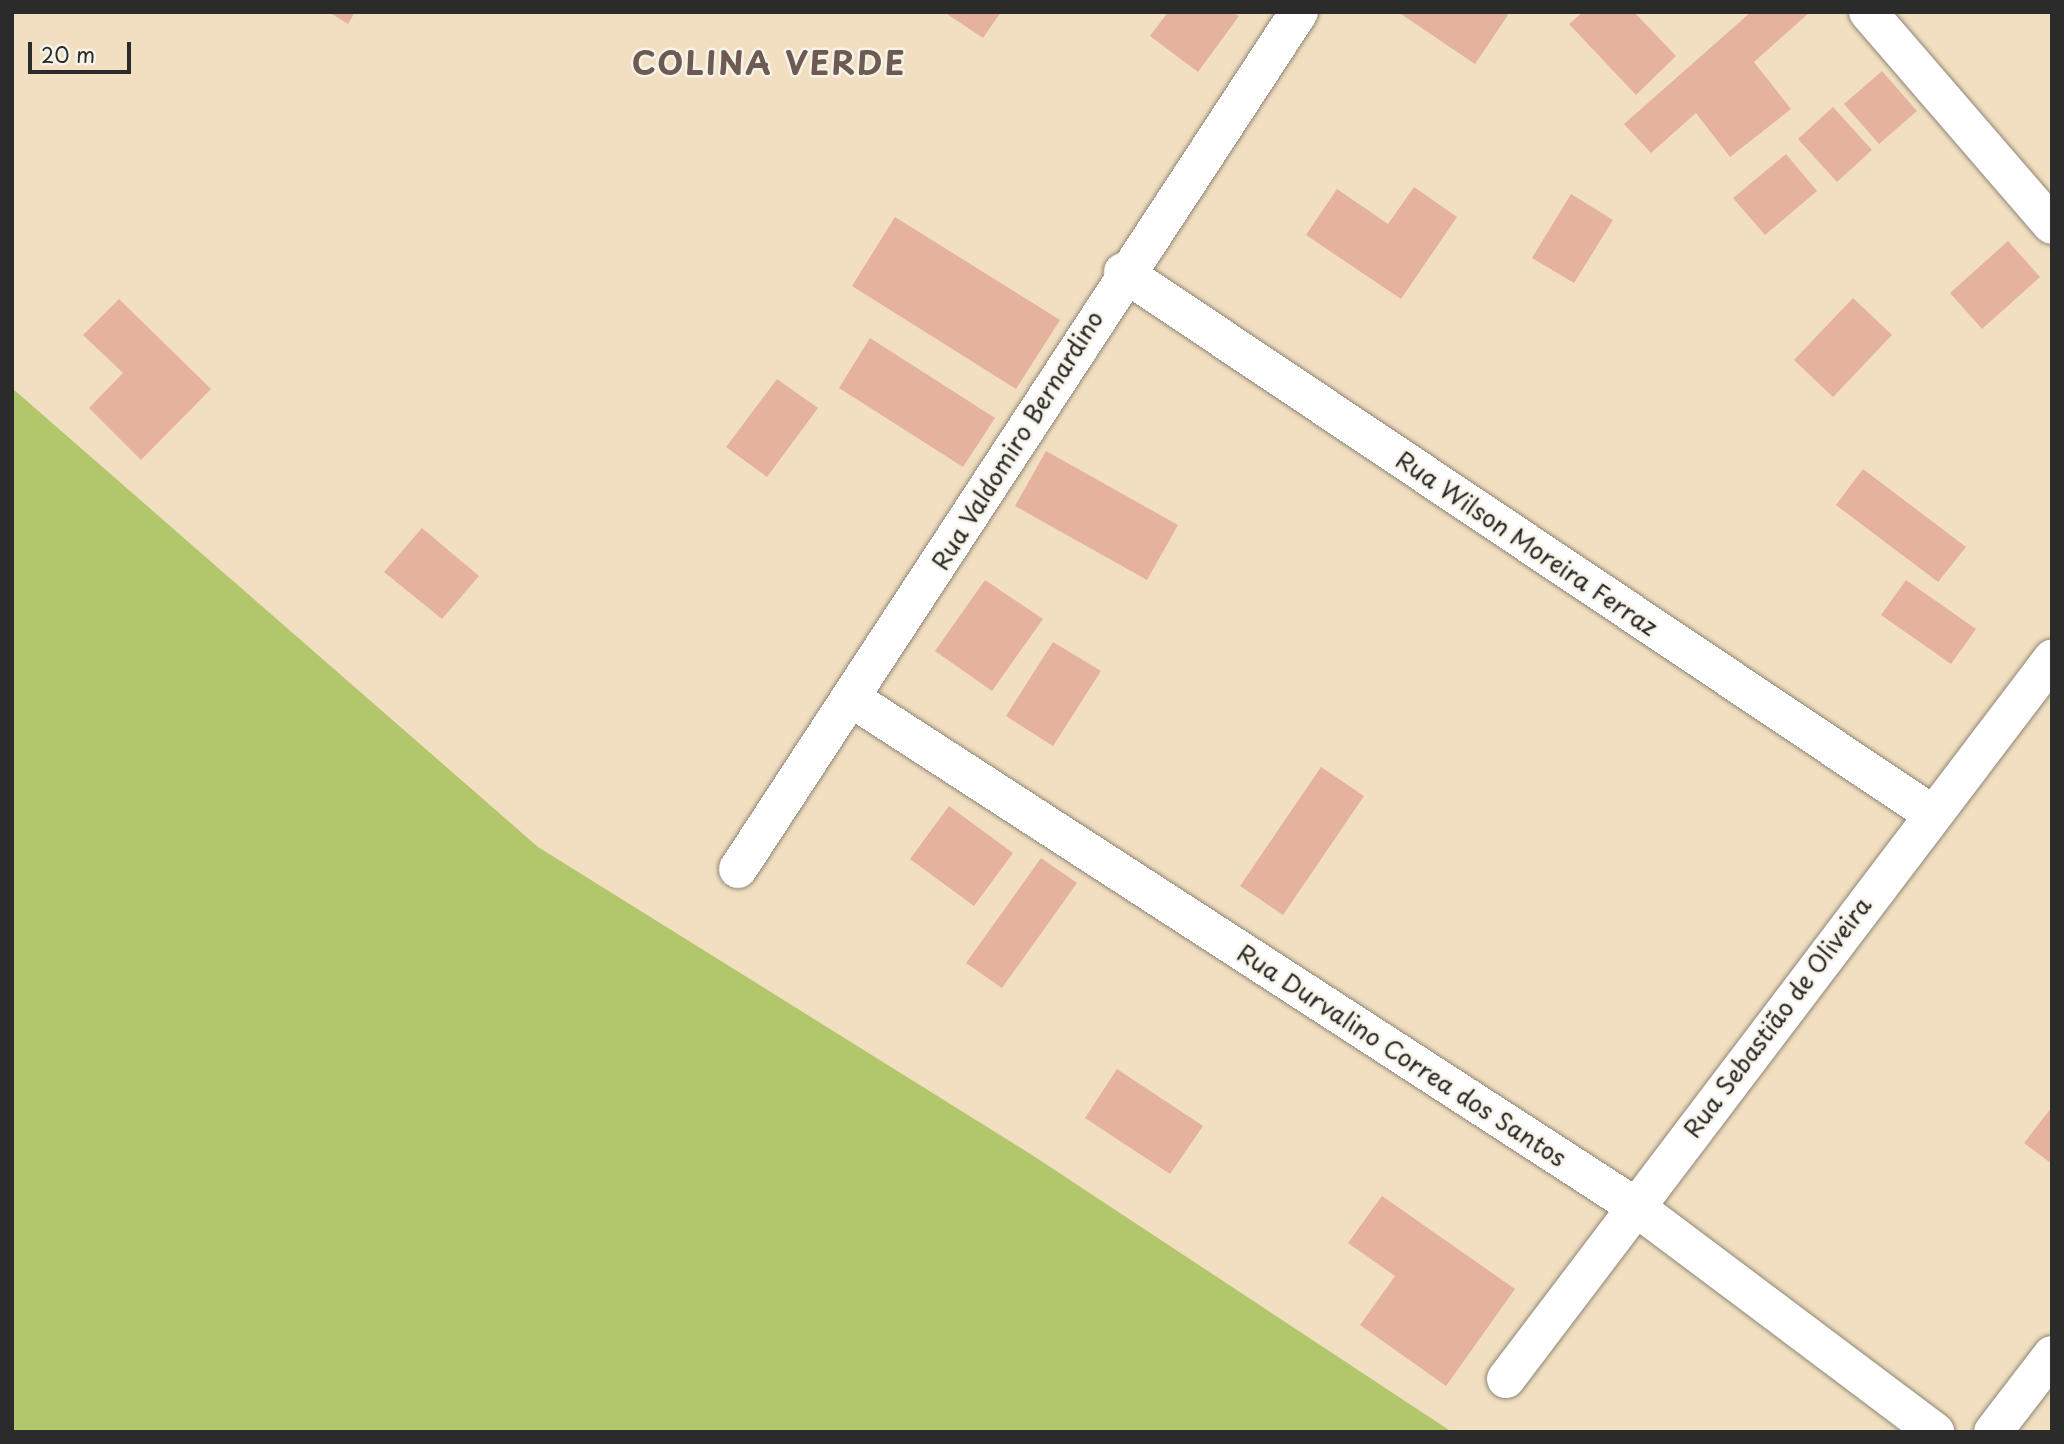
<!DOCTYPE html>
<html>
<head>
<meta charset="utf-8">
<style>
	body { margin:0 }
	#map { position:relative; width:2064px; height:1444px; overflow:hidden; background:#f2dfc1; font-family:"Playpen Sans",sans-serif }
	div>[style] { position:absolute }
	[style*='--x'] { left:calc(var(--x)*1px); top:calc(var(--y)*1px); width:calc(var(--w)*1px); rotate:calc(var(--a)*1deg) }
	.green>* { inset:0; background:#b2c76b }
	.building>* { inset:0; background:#e5b29e }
	.roads { filter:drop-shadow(0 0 2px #8e8576) drop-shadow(0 0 2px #8e8576) }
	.minor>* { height:38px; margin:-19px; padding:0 19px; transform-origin:19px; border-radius:19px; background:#fff }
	span { translate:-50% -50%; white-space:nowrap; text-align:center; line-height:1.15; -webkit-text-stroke:5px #f7f3e8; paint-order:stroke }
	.street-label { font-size:24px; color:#2b2b2b }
	.district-label { font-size:32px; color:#6c5a53; font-weight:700; letter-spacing:2px }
	.frame { position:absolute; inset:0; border:14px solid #2b2b2b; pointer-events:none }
	.scale { position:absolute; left:28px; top:42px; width:103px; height:32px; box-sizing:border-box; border:4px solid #2b2b2b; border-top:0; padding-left:9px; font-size:21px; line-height:24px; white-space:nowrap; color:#2b2b2b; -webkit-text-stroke:5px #f7f3e8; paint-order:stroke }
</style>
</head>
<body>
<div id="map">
	<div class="green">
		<i style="clip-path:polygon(12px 388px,538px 847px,1029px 1153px,1452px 1432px,12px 1432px)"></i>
	</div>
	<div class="building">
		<i style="clip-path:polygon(329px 12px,355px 12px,348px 24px)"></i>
		<i style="clip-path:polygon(944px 12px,1001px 12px,983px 38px)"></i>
		<i style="clip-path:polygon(1168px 12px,1233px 12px,1239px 16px,1198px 72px,1150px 36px)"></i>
		<i style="clip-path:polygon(1398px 12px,1504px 12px,1508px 15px,1475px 64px)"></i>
		<i style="clip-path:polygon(1583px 12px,1634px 12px,1676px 56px,1636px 95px,1569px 24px)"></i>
		<i style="clip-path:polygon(1751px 12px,1810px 12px,1754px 62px,1791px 109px,1730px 157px,1696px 113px,1651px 153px,1624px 124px)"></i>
		<i style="clip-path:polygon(1882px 71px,1917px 111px,1879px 144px,1844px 104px)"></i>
		<i style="clip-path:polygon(1833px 107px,1872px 150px,1837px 182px,1798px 139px)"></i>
		<i style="clip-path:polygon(1786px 154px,1817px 191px,1765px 235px,1733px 198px)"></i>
		<i style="clip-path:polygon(1414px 187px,1457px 217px,1401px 299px,1306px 235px,1337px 189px,1388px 224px)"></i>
		<i style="clip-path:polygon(1571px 194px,1613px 220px,1574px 283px,1532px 258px)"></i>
		<i style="clip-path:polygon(895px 217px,1060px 320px,1016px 389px,852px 286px)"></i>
		<i style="clip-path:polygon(2008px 241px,2040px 277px,1982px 329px,1950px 293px)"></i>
		<i style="clip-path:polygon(1853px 298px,1892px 335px,1833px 397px,1794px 360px)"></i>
		<i style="clip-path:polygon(119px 299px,211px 389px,141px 460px,89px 408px,123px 373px,83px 335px)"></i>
		<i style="clip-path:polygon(870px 338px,995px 418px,963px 467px,839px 388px)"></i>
		<i style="clip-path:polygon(777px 379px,818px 408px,767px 477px,726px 447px)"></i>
		<i style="clip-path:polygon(1046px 451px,1178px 525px,1147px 580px,1015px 506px)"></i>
		<i style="clip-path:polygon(1863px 469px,1966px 547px,1938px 582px,1836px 505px)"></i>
		<i style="clip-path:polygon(422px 528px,479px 576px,442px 619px,384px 572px)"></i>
		<i style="clip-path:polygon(985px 580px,1043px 619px,992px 691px,935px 651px)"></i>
		<i style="clip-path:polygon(1906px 580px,1976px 629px,1951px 664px,1881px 615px)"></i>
		<i style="clip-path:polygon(1053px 642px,1101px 671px,1053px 746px,1006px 716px)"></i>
		<i style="clip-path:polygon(1321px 767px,1364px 796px,1283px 915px,1240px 886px)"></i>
		<i style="clip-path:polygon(949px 806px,1013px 853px,974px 906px,910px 859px)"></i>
		<i style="clip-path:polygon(1041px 858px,1077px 883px,1002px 988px,966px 963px)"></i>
		<i style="clip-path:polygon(1117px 1069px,1203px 1126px,1170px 1174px,1085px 1118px)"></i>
		<i style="clip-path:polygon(2052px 1107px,2052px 1164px,2024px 1143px)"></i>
		<i style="clip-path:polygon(1382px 1196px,1515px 1289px,1446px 1386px,1360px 1325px,1395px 1276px,1348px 1243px)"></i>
	</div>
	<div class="roads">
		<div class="minor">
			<i style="--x:1868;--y:12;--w:281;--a:49.2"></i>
			<i style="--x:1123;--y:272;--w:974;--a:33.82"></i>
			<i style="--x:854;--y:700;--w:928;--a:32.95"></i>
			<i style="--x:1633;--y:1205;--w:378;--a:36.9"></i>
			<i style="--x:738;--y:869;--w:1024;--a:-56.79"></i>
			<i style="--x:1506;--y:1379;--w:904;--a:-52.83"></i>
			<i style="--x:1993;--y:1432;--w:97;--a:-52.5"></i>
		</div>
	</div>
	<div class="street-label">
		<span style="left:1017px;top:440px;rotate:-58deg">Rua Valdomiro Bernardino</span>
		<span style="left:1527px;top:543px;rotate:34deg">Rua Wilson Moreira Ferraz</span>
		<span style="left:1777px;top:1017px;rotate:-53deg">Rua Sebastião de Oliveira</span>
		<span style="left:1402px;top:1055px;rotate:33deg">Rua Durvalino Correa dos Santos</span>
	</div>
	<div class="district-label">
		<span style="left:769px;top:62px">COLINA VERDE</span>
	</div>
	<div class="frame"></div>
	<div class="scale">20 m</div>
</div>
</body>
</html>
